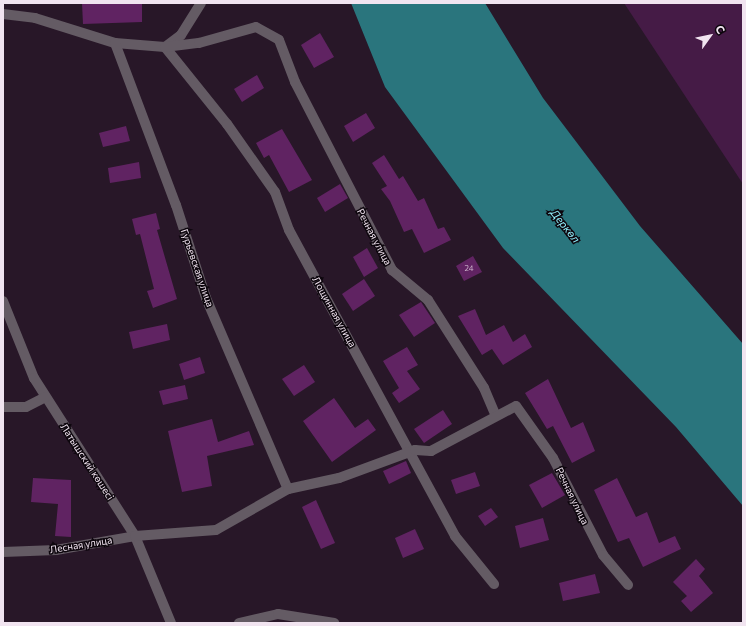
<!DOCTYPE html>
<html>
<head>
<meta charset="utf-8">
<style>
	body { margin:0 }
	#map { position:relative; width:746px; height:626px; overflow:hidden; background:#281728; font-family:Commissioner,sans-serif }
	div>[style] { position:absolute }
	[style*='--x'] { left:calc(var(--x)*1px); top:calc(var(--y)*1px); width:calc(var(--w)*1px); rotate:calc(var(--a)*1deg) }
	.green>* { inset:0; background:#451b46 }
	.water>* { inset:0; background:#2a757d }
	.building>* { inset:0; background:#602362 }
	.minor>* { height:10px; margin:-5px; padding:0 5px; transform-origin:5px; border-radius:5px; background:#645b64 }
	span { translate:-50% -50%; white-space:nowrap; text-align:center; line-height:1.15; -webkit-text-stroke:3px #0d060d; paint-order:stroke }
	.number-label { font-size:8px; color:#cdb4cc }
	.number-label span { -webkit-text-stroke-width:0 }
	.street-label { font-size:10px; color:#f1e4f0 }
	.water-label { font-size:11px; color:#90effb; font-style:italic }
	.frame { position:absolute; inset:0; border:4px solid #f1e4f0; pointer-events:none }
	.north { position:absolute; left:690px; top:16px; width:40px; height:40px; -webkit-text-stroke:3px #0d060d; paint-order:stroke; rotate:57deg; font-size:11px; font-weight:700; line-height:16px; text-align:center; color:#f1e4f0 }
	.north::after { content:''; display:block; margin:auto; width:14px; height:18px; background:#f1e4f0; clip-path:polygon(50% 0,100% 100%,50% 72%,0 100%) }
</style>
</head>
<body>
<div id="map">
	<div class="green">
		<i style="clip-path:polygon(624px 3px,743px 3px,743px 184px)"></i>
	</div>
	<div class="water">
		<i style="clip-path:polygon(351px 3px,485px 3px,543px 98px,640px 226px,743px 344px,743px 506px,676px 427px,503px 248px,385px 87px)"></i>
	</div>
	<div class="building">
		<i style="clip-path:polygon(82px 3px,142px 3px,142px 22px,83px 24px)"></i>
		<i style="clip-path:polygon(320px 33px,334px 57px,314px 68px,301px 45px)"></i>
		<i style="clip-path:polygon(257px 75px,264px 88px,242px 102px,234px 89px)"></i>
		<i style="clip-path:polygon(366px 113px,375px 128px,353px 142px,344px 126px)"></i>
		<i style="clip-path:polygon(126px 126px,130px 141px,103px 147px,99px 133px)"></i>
		<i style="clip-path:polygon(282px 129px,312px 180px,289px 192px,269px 155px,264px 158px,256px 143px)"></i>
		<i style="clip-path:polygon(384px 155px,399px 179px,403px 176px,418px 201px,424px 198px,438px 229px,444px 227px,451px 240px,424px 253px,412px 229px,404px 232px,390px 201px,381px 189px,387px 186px,372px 163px)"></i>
		<i style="clip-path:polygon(139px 162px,141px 178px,110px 183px,108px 168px)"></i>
		<i style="clip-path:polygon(340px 184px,348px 198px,325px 212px,317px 198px)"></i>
		<i style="clip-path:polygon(156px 213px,160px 229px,157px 230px,177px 299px,153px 308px,147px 291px,154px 289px,140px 234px,136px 235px,132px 219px)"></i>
		<i style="clip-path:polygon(367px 248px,378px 268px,364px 277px,353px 257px)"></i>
		<i style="clip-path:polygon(473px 256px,482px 272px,464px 281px,456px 266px)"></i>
		<i style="clip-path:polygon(364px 279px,375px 296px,353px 311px,342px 294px)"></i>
		<i style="clip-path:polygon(421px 302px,435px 323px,414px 337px,399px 315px)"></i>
		<i style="clip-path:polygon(475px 309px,486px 335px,504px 325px,513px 342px,525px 334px,532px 347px,503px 365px,492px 349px,482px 355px,458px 316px)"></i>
		<i style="clip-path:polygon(167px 324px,170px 340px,133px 349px,129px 332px)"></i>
		<i style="clip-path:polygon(407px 347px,418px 365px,407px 371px,420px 389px,399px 403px,392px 393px,399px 388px,383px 361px)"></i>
		<i style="clip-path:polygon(200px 357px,205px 373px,184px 380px,179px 364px)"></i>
		<i style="clip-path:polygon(304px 365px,315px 382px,294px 396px,282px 379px)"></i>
		<i style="clip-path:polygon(548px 379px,571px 428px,583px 422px,595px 451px,572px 463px,553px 426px,547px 429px,525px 393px)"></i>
		<i style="clip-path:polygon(185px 385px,188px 399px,163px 405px,159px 391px)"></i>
		<i style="clip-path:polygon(334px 398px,355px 428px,368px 419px,376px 430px,332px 462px,303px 421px)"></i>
		<i style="clip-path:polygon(443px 410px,452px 424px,424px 443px,414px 429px)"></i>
		<i style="clip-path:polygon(212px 419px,218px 442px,249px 431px,254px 445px,207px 456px,212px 486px,182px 492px,168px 431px)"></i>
		<i style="clip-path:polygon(406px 461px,411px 473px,389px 484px,383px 471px)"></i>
		<i style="clip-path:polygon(475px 472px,480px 486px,456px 494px,451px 480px)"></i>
		<i style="clip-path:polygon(552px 473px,565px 495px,542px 508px,529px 485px)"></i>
		<i style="clip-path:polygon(33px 478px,71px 480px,71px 537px,55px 536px,58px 504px,31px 502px)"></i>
		<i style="clip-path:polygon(617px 478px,636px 517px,647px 512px,659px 543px,675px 536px,681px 549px,643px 567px,629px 538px,618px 542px,594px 490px)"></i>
		<i style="clip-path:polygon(316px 500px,335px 543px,321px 549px,302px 507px)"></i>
		<i style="clip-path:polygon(491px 508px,498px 517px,485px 526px,478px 516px)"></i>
		<i style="clip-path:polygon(543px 518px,549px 540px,520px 548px,515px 526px)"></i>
		<i style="clip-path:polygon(415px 529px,424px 549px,403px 558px,395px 538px)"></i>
		<i style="clip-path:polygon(696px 559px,705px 569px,699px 576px,713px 593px,691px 612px,681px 601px,687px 596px,673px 582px)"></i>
		<i style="clip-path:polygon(595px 574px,600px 593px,563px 601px,559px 583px)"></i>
	</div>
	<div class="minor">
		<i style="--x:201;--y:3;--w:38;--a:122"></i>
		<i style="--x:181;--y:35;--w:20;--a:143"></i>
		<i style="--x:165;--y:47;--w:99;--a:51.2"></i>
		<i style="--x:227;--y:124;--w:83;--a:54.8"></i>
		<i style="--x:275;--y:192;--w:40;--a:69.8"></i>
		<i style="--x:289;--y:230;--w:348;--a:61.5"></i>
		<i style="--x:455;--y:536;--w:62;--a:50.9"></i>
		<i style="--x:3;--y:14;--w:32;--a:7"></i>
		<i style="--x:35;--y:18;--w:84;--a:17.4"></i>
		<i style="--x:115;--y:43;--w:50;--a:4.6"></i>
		<i style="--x:165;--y:47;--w:34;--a:-7"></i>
		<i style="--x:199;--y:43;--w:59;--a:-15.7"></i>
		<i style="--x:256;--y:27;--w:26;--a:29"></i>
		<i style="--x:279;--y:40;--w:45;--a:69.1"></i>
		<i style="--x:295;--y:82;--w:212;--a:62.7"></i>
		<i style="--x:392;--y:270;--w:47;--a:39.8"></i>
		<i style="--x:428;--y:300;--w:104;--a:57.5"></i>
		<i style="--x:484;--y:388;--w:30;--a:67"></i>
		<i style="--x:115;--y:43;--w:173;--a:69.4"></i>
		<i style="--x:176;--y:205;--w:98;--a:72.1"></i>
		<i style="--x:206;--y:298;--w:208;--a:66.8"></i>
		<i style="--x:3;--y:301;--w:83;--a:68.1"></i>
		<i style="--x:34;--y:378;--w:188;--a:57.4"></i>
		<i style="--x:135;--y:536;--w:94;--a:67.5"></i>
		<i style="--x:3;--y:407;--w:23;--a:0"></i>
		<i style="--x:26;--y:407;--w:22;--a:-27"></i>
		<i style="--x:3;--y:552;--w:53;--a:-2.2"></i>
		<i style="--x:56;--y:550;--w:80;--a:-10"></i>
		<i style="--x:135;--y:536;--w:81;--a:-4.2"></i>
		<i style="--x:216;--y:530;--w:83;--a:-29.7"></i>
		<i style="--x:288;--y:489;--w:52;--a:-12.2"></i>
		<i style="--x:339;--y:478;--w:81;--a:-20.2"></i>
		<i style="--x:415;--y:450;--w:16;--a:4"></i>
		<i style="--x:431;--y:451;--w:96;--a:-27.9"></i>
		<i style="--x:516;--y:406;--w:64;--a:54.6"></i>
		<i style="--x:553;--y:458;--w:109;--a:62.7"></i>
		<i style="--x:603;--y:555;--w:39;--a:50"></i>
		<i style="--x:239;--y:623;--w:40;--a:-13"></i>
		<i style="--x:278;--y:614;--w:57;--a:9.1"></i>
	</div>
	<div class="number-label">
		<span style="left:469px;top:269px">24</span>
	</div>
	<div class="street-label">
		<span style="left:374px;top:237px;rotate:62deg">Речная улица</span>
		<span style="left:197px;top:268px;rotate:71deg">Гурьевская улица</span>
		<span style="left:334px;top:312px;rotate:61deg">Лощинная улица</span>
		<span style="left:87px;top:462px;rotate:57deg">Латышский көшесі</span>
		<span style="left:572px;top:496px;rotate:64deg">Речная улица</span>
		<span style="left:81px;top:545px;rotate:-9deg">Лесная улица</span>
	</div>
	<div class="water-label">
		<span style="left:565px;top:226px;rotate:51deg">Деркөл</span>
	</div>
	<div class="frame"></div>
	<div class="north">С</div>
</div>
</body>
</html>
